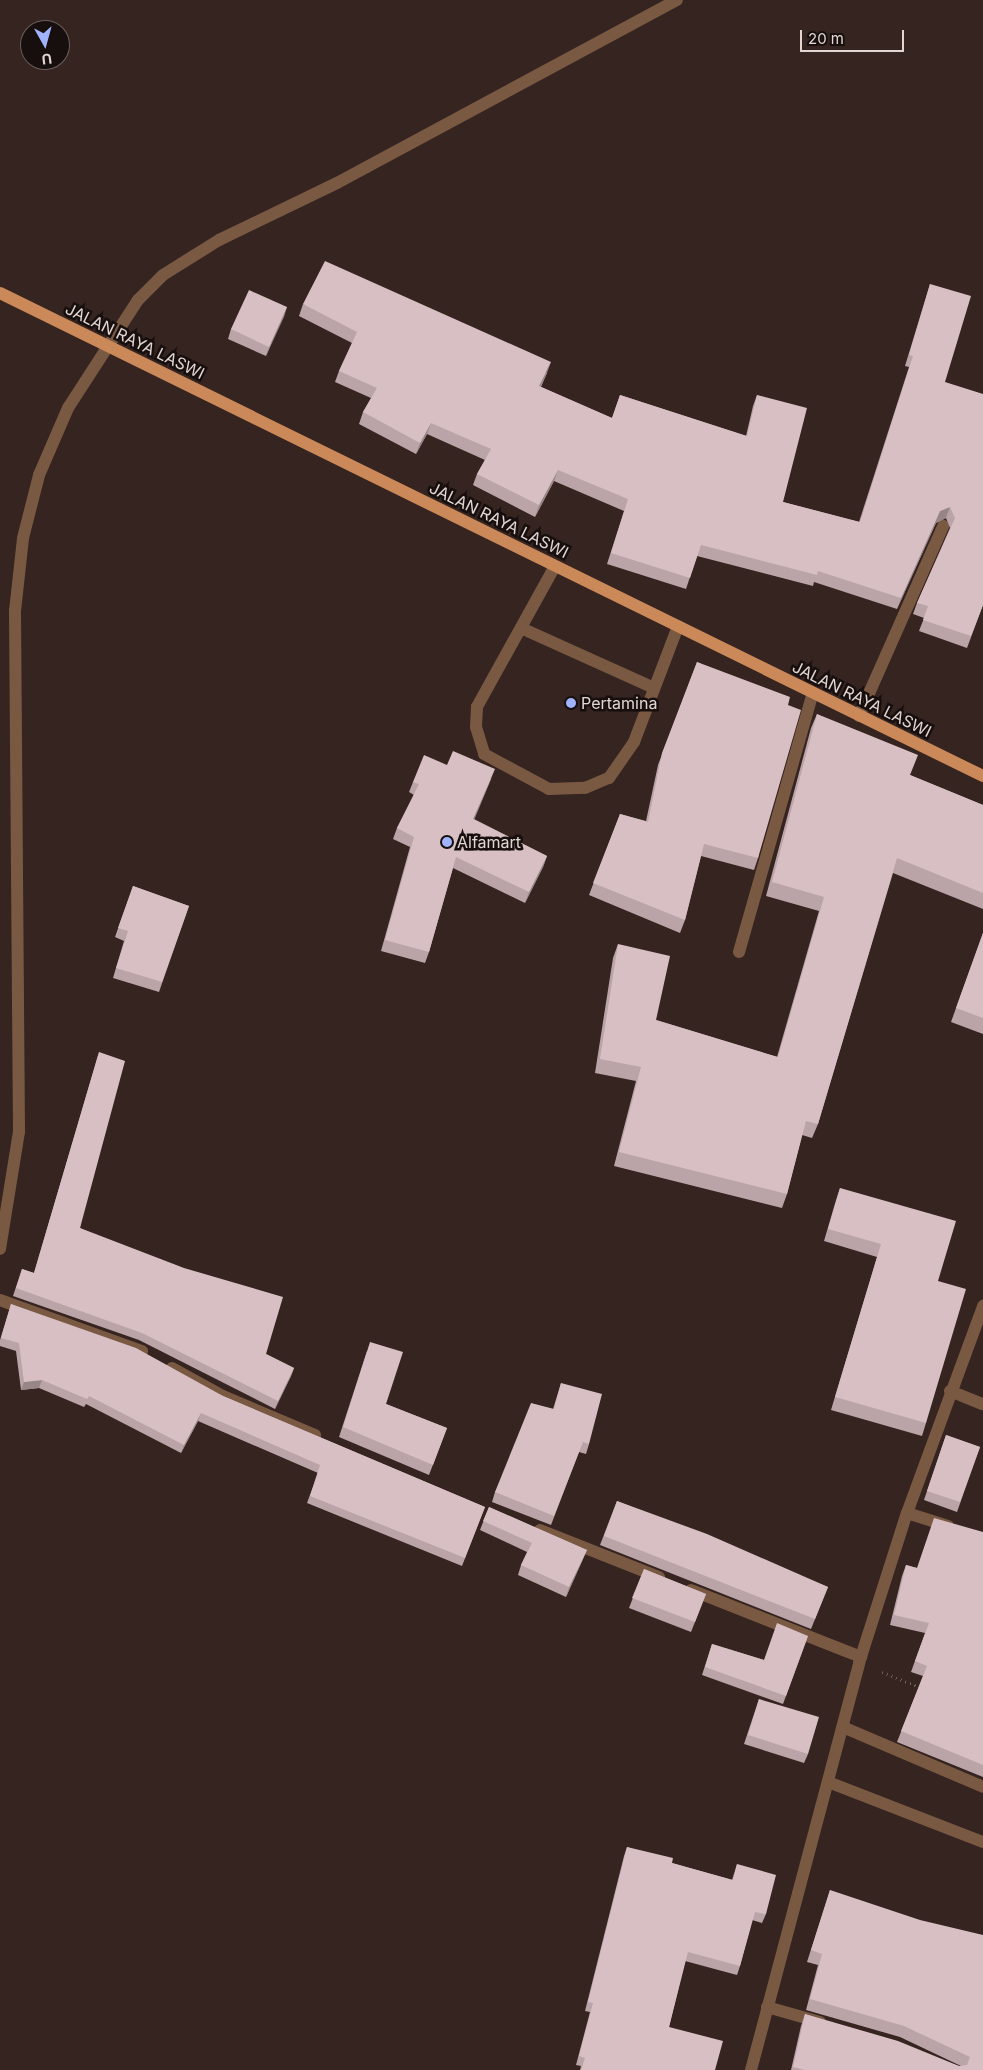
<!DOCTYPE html>
<html>
<head>
<meta charset="utf-8">
<style>
	body { margin:0 }
	#map { position:relative; width:983px; height:2070px; overflow:hidden; background:#352420; font-family:Inter,sans-serif }
	div>[style] { position:absolute }
	[style*='--x'] { left:calc(var(--x)*1px); top:calc(var(--y)*1px); width:calc(var(--w)*1px); rotate:calc(var(--a)*1deg) }
	.path>* { height:3px; margin-top:-1.5px; transform-origin:0; background:repeating-linear-gradient(90deg,#70605d 0 1px,transparent 0 5px) }
	.service>* { height:12px; margin:-6px; padding:0 6px; transform-origin:6px; border-radius:6px; background:#7a5943 }
	.minor>* { height:12px; margin:-6px; padding:0 6px; transform-origin:6px; border-radius:6px; background:#7a5943 }
	.primary>* { height:12px; margin:-6px; padding:0 6px; transform-origin:6px; border-radius:6px; background:#cb8859 }
	.wall>* { inset:0; background:#baa4a8 }
	.shaded-wall>* { inset:0; background:#978688 }
	.building>* { inset:0; background:#d8bfc3 }
	.dots>* { width:14px; height:14px; translate:-50% -50%; box-sizing:border-box; border:2px solid #170f0e; border-radius:50% }
	span { translate:-50% -50%; white-space:nowrap; text-align:center; line-height:1.15; -webkit-text-stroke:5px #170f0e; paint-order:stroke }
	.street-label { font-size:16px; color:#e2d6d3 }
	.poi-label { font-size:16px; color:#e2d6d3 }
	.left { translate:0 -50%; text-align:left }
	.north { position:absolute; left:20px; top:20px; width:50px; height:50px; box-sizing:border-box; background:#170f0e; border:1px solid #685f5d; border-radius:50%; rotate:173deg; font-size:14px; font-weight:700; line-height:20px; text-align:center; color:#e2d6d3 }
	.north::after { content:''; display:block; margin:auto; width:18px; height:22px; background:#a0b3fd; clip-path:polygon(50% 0,100% 100%,50% 72%,0 100%) }
	.scale { position:absolute; left:800px; top:30px; width:104px; height:22px; box-sizing:border-box; border:2px solid #e2d6d3; border-top:0; padding-left:6px; font-size:15px; line-height:18px; white-space:nowrap; color:#e2d6d3; -webkit-text-stroke:4px #170f0e; paint-order:stroke }
</style>
</head>
<body>
<div id="map">
	<div class="path">
		<i style="--x:882;--y:1672;--w:43;--a:21.8"></i>
	</div>
	<div class="service">
		<i style="--x:555;--y:566;--w:161;--a:119"></i>
		<i style="--x:477;--y:707;--w:20;--a:93"></i>
		<i style="--x:476;--y:727;--w:28;--a:73"></i>
		<i style="--x:484;--y:754;--w:74;--a:28.3"></i>
		<i style="--x:549;--y:789;--w:36;--a:-2"></i>
		<i style="--x:585;--y:788;--w:26;--a:-23"></i>
		<i style="--x:609;--y:778;--w:44;--a:-55.2"></i>
		<i style="--x:634;--y:742;--w:124;--a:-69.2"></i>
		<i style="--x:521;--y:628;--w:146;--a:24.3"></i>
		<i style="--x:859;--y:716;--w:208;--a:-66.1"></i>
		<i style="--x:739;--y:952;--w:269;--a:-74.1"></i>
	</div>
	<div class="minor">
		<i style="--x:0;--y:1249;--w:119;--a:-80.8"></i>
		<i style="--x:19;--y:1132;--w:521;--a:-90.44"></i>
		<i style="--x:15;--y:611;--w:73;--a:-83.7"></i>
		<i style="--x:23;--y:538;--w:65;--a:-75.7"></i>
		<i style="--x:39;--y:475;--w:73;--a:-66.6"></i>
		<i style="--x:68;--y:408;--w:129;--a:-57.1"></i>
		<i style="--x:138;--y:300;--w:35;--a:-45"></i>
		<i style="--x:163;--y:275;--w:66;--a:-32"></i>
		<i style="--x:219;--y:240;--w:131;--a:-25.8"></i>
		<i style="--x:337;--y:183;--w:386;--a:-28.3"></i>
		<i style="--x:0;--y:1300;--w:151;--a:19.8"></i>
		<i style="--x:172;--y:1368;--w:58;--a:28.8"></i>
		<i style="--x:223;--y:1396;--w:100;--a:23"></i>
		<i style="--x:950;--y:1391;--w:35;--a:22"></i>
		<i style="--x:907;--y:1513;--w:43;--a:17.6"></i>
		<i style="--x:540;--y:1530;--w:128;--a:21.6"></i>
		<i style="--x:691;--y:1590;--w:183;--a:21.5"></i>
		<i style="--x:845;--y:1728;--w:150;--a:23.1"></i>
		<i style="--x:828;--y:1782;--w:166;--a:21.2"></i>
		<i style="--x:767;--y:2007;--w:55;--a:15.8"></i>
		<i style="--x:751;--y:2070;--w:421;--a:-75.1"></i>
		<i style="--x:859;--y:1663;--w:157;--a:-72.3"></i>
		<i style="--x:907;--y:1513;--w:221;--a:-69.8"></i>
	</div>
	<div class="primary">
		<i style="--x:0;--y:293;--w:1095;--a:26.17"></i>
	</div>
	<div class="wall">
		<i style="clip-path:polygon(930px 284px,945px 382px,983px 605px,967px 648px,919px 631px,924px 618px,913px 614px,917px 603px,950px 528px,946px 518px,936px 523px,897px 609px,814px 582px,813px 586px,697px 556px,686px 589px,607px 564px,624px 511px,554px 481px,535px 517px,473px 485px,477px 474px,485px 460px,427px 434px,416px 454px,359px 424px,363px 412px,371px 398px,335px 382px,339px 371px,352px 343px,299px 316px,303px 304px,547px 373px,541px 387px,612px 418px,620px 395px,746px 436px,753px 406px,757px 395px,783px 502px,859px 522px,909px 367px,905px 366px)"></i>
		<i style="clip-path:polygon(287px 307px,266px 356px,228px 339px,231px 329px)"></i>
		<i style="clip-path:polygon(697px 662px,788px 705px,758px 858px,754px 870px,701px 856px,685px 920px,680px 933px,589px 895px,620px 814px,646px 821px,658px 765px)"></i>
		<i style="clip-path:polygon(817px 714px,910px 775px,983px 805px,983px 909px,893px 873px,818px 1124px,812px 1138px,802px 1135px,787px 1194px,782px 1208px,614px 1166px,636px 1081px,595px 1073px,613px 958px,618px 944px,656px 1020px,777px 1057px,819px 911px,766px 896px,811px 728px)"></i>
		<i style="clip-path:polygon(447px 765px,491px 779px,474px 819px,547px 856px,543px 867px,525px 903px,453px 868px,429px 952px,425px 963px,381px 951px,410px 847px,393px 839px,397px 828px,414px 795px,409px 792px,413px 782px)"></i>
		<i style="clip-path:polygon(133px 886px,189px 906px,159px 992px,113px 978px,124px 941px,115px 937px)"></i>
		<i style="clip-path:polygon(983px 933px,983px 1034px,951px 1022px)"></i>
		<i style="clip-path:polygon(99px 1052px,80px 1228px,266px 1354px,294px 1368px,291px 1376px,275px 1409px,139px 1340px,13px 1296px,22px 1269px,34px 1273px)"></i>
		<i style="clip-path:polygon(840px 1188px,938px 1281px,926px 1423px,922px 1436px,831px 1410px,877px 1257px,824px 1241px,836px 1200px)"></i>
		<i style="clip-path:polygon(11px 1304px,223px 1396px,485px 1507px,462px 1566px,307px 1503px,318px 1473px,198px 1421px,181px 1453px,86px 1404px,84px 1407px,39px 1388px,21px 1390px,16px 1351px,0 1346px,0 1340px)"></i>
		<i style="clip-path:polygon(367px 1351px,386px 1404px,447px 1428px,429px 1475px,339px 1437px)"></i>
		<i style="clip-path:polygon(561px 1383px,589px 1444px,586px 1454px,579px 1452px,551px 1525px,492px 1502px,495px 1492px,553px 1409px)"></i>
		<i style="clip-path:polygon(946px 1435px,980px 1447px,957px 1512px,924px 1500px)"></i>
		<i style="clip-path:polygon(617px 1501px,828px 1587px,811px 1629px,600px 1545px)"></i>
		<i style="clip-path:polygon(489px 1507px,587px 1550px,583px 1559px,566px 1597px,518px 1575px,521px 1565px,527px 1552px,480px 1530px)"></i>
		<i style="clip-path:polygon(983px 1532px,983px 1777px,897px 1742px,923px 1676px,911px 1672px,925px 1633px,890px 1625px,902px 1576px,906px 1565px,917px 1568px)"></i>
		<i style="clip-path:polygon(644px 1569px,706px 1594px,691px 1632px,629px 1608px)"></i>
		<i style="clip-path:polygon(808px 1636px,783px 1704px,702px 1675px,712px 1644px,764px 1660px)"></i>
		<i style="clip-path:polygon(759px 1699px,808px 1754px,804px 1763px,744px 1744px)"></i>
		<i style="clip-path:polygon(627px 1847px,672px 1863px,732px 1880px,737px 1864px,766px 1914px,762px 1923px,752px 1920px,740px 1966px,737px 1975px,685px 1961px,669px 2027px,715px 2070px,580px 2070px,581px 2066px,576px 2065px,590px 2012px,585px 2011px,624px 1856px)"></i>
		<i style="clip-path:polygon(830px 1890px,983px 2070px,791px 2070px,801px 2026px,805px 2014px,959px 2066px,961px 2066px,900px 2037px,806px 2010px,818px 1965px,807px 1962px)"></i>
	</div>
	<div class="shaded-wall">
		<i style="clip-path:polygon(287px 307px,284px 317px,266px 356px,269px 347px)"></i>
		<i style="clip-path:polygon(551px 362px,547px 373px,535px 398px,539px 386px)"></i>
		<i style="clip-path:polygon(431px 423px,427px 434px,416px 454px,420px 443px)"></i>
		<i style="clip-path:polygon(558px 470px,554px 481px,535px 517px,539px 505px)"></i>
		<i style="clip-path:polygon(950px 507px,946px 518px,936px 523px,897px 609px,901px 598px,940px 511px)"></i>
		<i style="clip-path:polygon(495px 769px,491px 779px,470px 830px,473px 819px)"></i>
		<i style="clip-path:polygon(547px 856px,543px 867px,525px 903px,529px 892px)"></i>
		<i style="clip-path:polygon(294px 1368px,291px 1376px,275px 1409px,278px 1401px)"></i>
		<i style="clip-path:polygon(42px 1380px,39px 1388px,21px 1390px,24px 1382px)"></i>
		<i style="clip-path:polygon(201px 1413px,198px 1421px,181px 1453px,184px 1445px)"></i>
		<i style="clip-path:polygon(587px 1550px,583px 1559px,566px 1597px,569px 1587px)"></i>
	</div>
	<div class="building">
		<i style="clip-path:polygon(325px 261px,551px 362px,539px 386px,612px 418px,620px 395px,747px 436px,757px 395px,807px 408px,783px 502px,860px 522px,913px 356px,909px 355px,930px 284px,971px 296px,945px 382px,983px 394px,983px 605px,971px 636px,923px 620px,928px 606px,917px 603px,955px 518px,950px 507px,940px 511px,901px 598px,818px 571px,817px 575px,701px 545px,690px 578px,611px 553px,628px 499px,558px 470px,539px 505px,477px 474px,491px 449px,431px 423px,420px 443px,363px 412px,377px 388px,339px 371px,357px 332px,303px 304px)"></i>
		<i style="clip-path:polygon(249px 290px,287px 307px,269px 347px,231px 329px)"></i>
		<i style="clip-path:polygon(697px 662px,790px 697px,788px 705px,801px 710px,758px 858px,704px 844px,685px 920px,593px 883px,620px 814px,648px 822px,662px 753px)"></i>
		<i style="clip-path:polygon(817px 714px,918px 755px,910px 775px,983px 805px,983px 893px,897px 858px,818px 1124px,806px 1121px,787px 1194px,619px 1152px,641px 1067px,600px 1059px,618px 944px,670px 956px,656px 1020px,778px 1057px,824px 897px,772px 882px)"></i>
		<i style="clip-path:polygon(453px 751px,495px 769px,473px 819px,547px 856px,529px 892px,456px 857px,429px 952px,385px 940px,414px 837px,397px 828px,419px 784px,413px 782px,424px 755px,447px 765px)"></i>
		<i style="clip-path:polygon(133px 886px,189px 906px,162px 982px,116px 968px,128px 931px,118px 928px)"></i>
		<i style="clip-path:polygon(983px 933px,983px 1018px,956px 1008px)"></i>
		<i style="clip-path:polygon(99px 1052px,125px 1061px,80px 1228px,184px 1268px,283px 1297px,266px 1354px,294px 1368px,278px 1401px,142px 1333px,16px 1288px,22px 1269px,34px 1273px)"></i>
		<i style="clip-path:polygon(840px 1188px,956px 1221px,938px 1281px,966px 1289px,926px 1423px,835px 1397px,881px 1244px,828px 1229px)"></i>
		<i style="clip-path:polygon(11px 1304px,136px 1348px,223px 1396px,485px 1507px,465px 1558px,310px 1496px,320px 1465px,201px 1413px,184px 1445px,89px 1396px,87px 1399px,42px 1380px,24px 1382px,19px 1343px,1px 1338px)"></i>
		<i style="clip-path:polygon(370px 1342px,403px 1352px,386px 1404px,447px 1428px,433px 1465px,343px 1427px)"></i>
		<i style="clip-path:polygon(561px 1383px,602px 1394px,589px 1444px,583px 1442px,554px 1516px,495px 1492px,531px 1403px,554px 1409px)"></i>
		<i style="clip-path:polygon(946px 1435px,980px 1447px,960px 1502px,927px 1491px)"></i>
		<i style="clip-path:polygon(617px 1501px,707px 1534px,828px 1587px,815px 1619px,604px 1536px)"></i>
		<i style="clip-path:polygon(489px 1507px,587px 1550px,569px 1587px,521px 1565px,532px 1543px,483px 1521px)"></i>
		<i style="clip-path:polygon(934px 1518px,983px 1532px,983px 1765px,901px 1731px,927px 1666px,915px 1661px,929px 1623px,894px 1615px,906px 1565px,917px 1568px)"></i>
		<i style="clip-path:polygon(644px 1569px,706px 1594px,695px 1622px,632px 1598px)"></i>
		<i style="clip-path:polygon(777px 1623px,808px 1636px,786px 1696px,705px 1667px,712px 1644px,764px 1660px)"></i>
		<i style="clip-path:polygon(759px 1699px,819px 1717px,808px 1754px,748px 1735px)"></i>
		<i style="clip-path:polygon(627px 1847px,673px 1858px,672px 1863px,733px 1880px,737px 1864px,776px 1875px,766px 1914px,755px 1912px,740px 1966px,688px 1952px,669px 2027px,723px 2041px,715px 2070px,581px 2070px,585px 2058px,579px 2056px,593px 2003px,588px 2002px)"></i>
		<i style="clip-path:polygon(830px 1890px,920px 1920px,983px 1935px,983px 2070px,805px 2070px,793px 2067px,805px 2014px,898px 2041px,959px 2066px,967px 2065px,970px 2057px,904px 2026px,810px 1999px,822px 1954px,811px 1950px)"></i>
	</div>
	<div class="dots">
		<i style="left:571px;top:703px;background:#a0b3fd"></i>
		<i style="left:447px;top:842px;background:#a0b3fd"></i>
	</div>
	<div class="street-label">
		<span style="left:135px;top:341px;rotate:26deg">JALAN RAYA LASWI</span>
		<span style="left:499px;top:520px;rotate:26deg">JALAN RAYA LASWI</span>
		<span style="left:862px;top:699px;rotate:26deg">JALAN RAYA LASWI</span>
	</div>
	<div class="poi-label">
		<span class="left" style="left:581px;top:703px">Pertamina</span>
		<span class="left" style="left:457px;top:842px">Alfamart</span>
	</div>
	<div class="north">U</div>
	<div class="scale">20 m</div>
</div>
</body>
</html>
